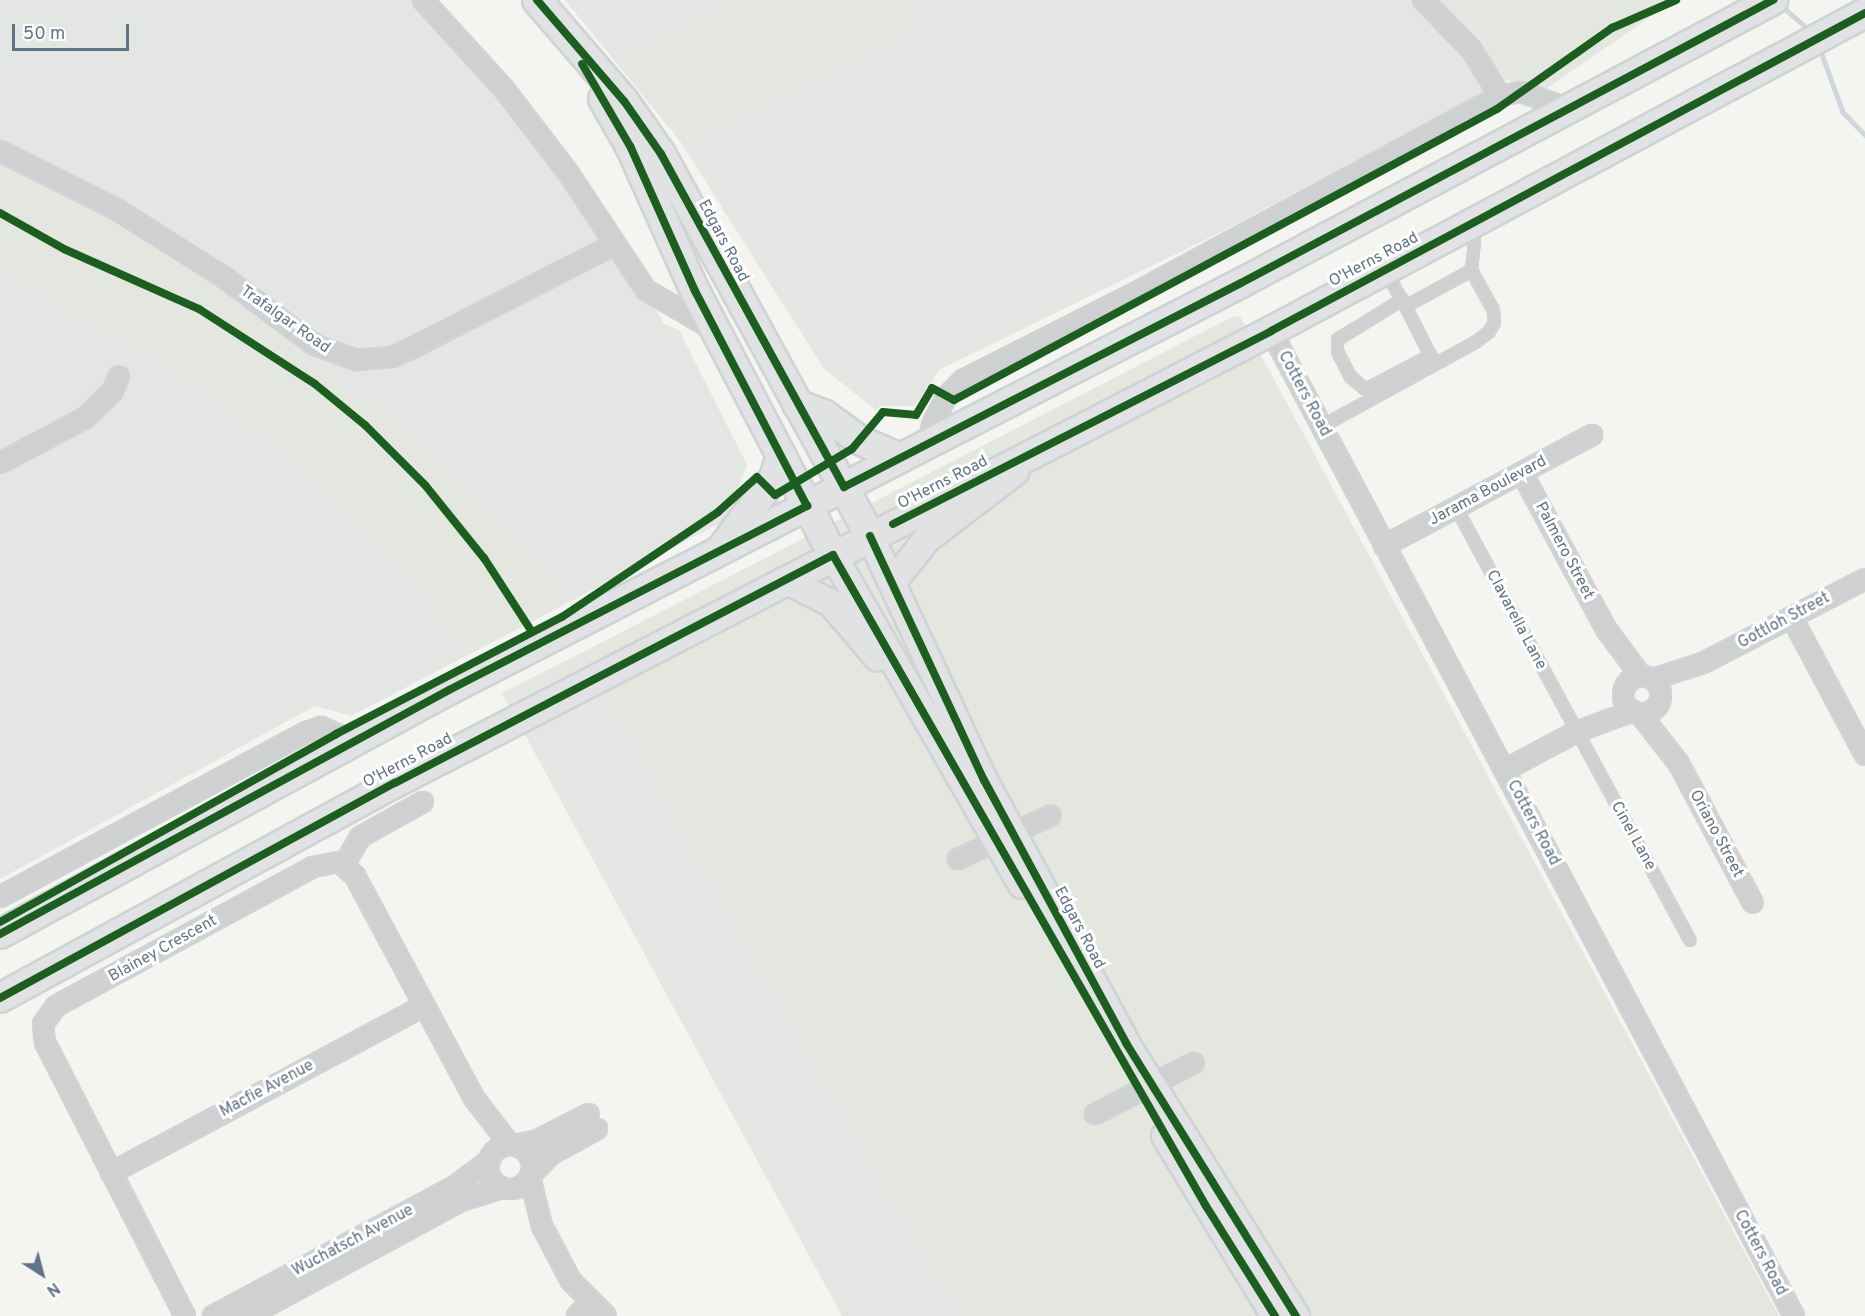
<!DOCTYPE html>
<html>
<head>
<meta charset="utf-8">
<style>
  body { margin:0 }
  #map { position:relative; width:1865px; height:1316px; overflow:hidden; background:#f4f4f1; font-family:Overpass,sans-serif }
  div>[style] { position:absolute }
  .built>* { inset:0; background:#e4e6e4 }
  .green>* { inset:0; background:#e3e7df }
  .stream>* { height:4.5px; margin:-2.25px; padding:0 2.25px; transform-origin:2.25px; border-radius:2.25px; background:#cfd7da }
  .roads { filter:drop-shadow(2px 0 #d0d2d3) drop-shadow(-2px 0 #d0d2d3) drop-shadow(0 2px #d0d2d3) drop-shadow(0 -2px #d0d2d3) }
  .lane>* { height:9px; margin:-4.5px; padding:0 4.5px; transform-origin:4.5px; border-radius:4.5px; background:#cfd0d1 }
  .street>* { height:18px; margin:-9px; padding:0 9px; transform-origin:9px; border-radius:9px; background:#cfd0d1 }
  .street>.ring { margin:-9px; padding:0; box-sizing:content-box; background:none; border:18px solid #cfd0d1; border-radius:50% }
  .secondary>* { height:26px; margin:-13px; padding:0 13px; transform-origin:13px; border-radius:13px; background:#e1e2e3 }
  .primary>* { height:28px; margin:-14px; padding:0 14px; transform-origin:14px; border-radius:14px; background:#e1e2e3 }
  .cycleway>* { height:8px; margin:-4px; padding:0 4px; transform-origin:4px; border-radius:4px; background:#1b5e20 }
  span { translate:-50% -50%; white-space:nowrap; text-align:center; line-height:1.15; -webkit-text-stroke:6px #fff; paint-order:stroke }
  .street-label { font-size:16px; color:#617385 }
  .north { position:absolute; left:12px; top:1244px; width:60px; height:60px; -webkit-text-stroke:4px #fff; paint-order:stroke; rotate:144deg; font-size:16px; font-weight:700; line-height:24px; text-align:center; color:#617385 }
  .north::after { content:''; display:block; margin:auto; width:21px; height:27px; background:#617385; clip-path:polygon(50% 0,100% 100%,50% 72%,0 100%) }
  .scale { position:absolute; left:12px; top:24px; width:117px; height:27px; box-sizing:border-box; border:3px solid #617385; border-top:0; padding-left:8px; font-size:18px; line-height:21px; white-space:nowrap; color:#617385; -webkit-text-stroke:4px #fff; paint-order:stroke }
</style>
</head>
<body>
<div id="map">
  <div class="built">
    <div style="clip-path:polygon(0 0,431px 0,474px 42px,575px 167px,664px 324px,679px 330px,747px 465px,726px 520px,351px 716px,315px 706px,0 879px)"></div>
    <div style="clip-path:polygon(565px 0,1439px 0,1491px 49px,1508px 79px,1221px 232px,939px 370px,915px 406px,880px 406px,876px 410px,824px 369px,680px 141px)"></div>
    <div style="clip-path:polygon(587px 650px,905px 1212px,970px 1316px,842px 1316px,502px 693px)"></div>
  </div>
  <div class="green">
    <div style="clip-path:polygon(727px 0,900px 0,912px 23px,680px 141px,622px 66px,732px 10px)"></div>
    <div style="clip-path:polygon(1439px 0,1675px 0,1537px 95px,1508px 79px,1491px 49px)"></div>
    <div style="clip-path:polygon(0 166px,94px 213px,183px 266px,295px 345px,360px 404px,372px 398px,563px 604px,476px 650px,402px 561px,261px 427px,189px 373px,0 264px)"></div>
    <div style="clip-path:polygon(1234px 316px,1241px 318px,1779px 1316px,970px 1316px,905px 1212px,587px 650px)"></div>
  </div>
  <div class="stream">
    <div style="left:1783px;top:7px;width:37px;rotate:41deg"></div>
    <div style="left:1820px;top:49px;width:67px;rotate:69.9deg"></div>
    <div style="left:1843px;top:112px;width:32px;rotate:46deg"></div>
  </div>
  <div class="roads">
    <div class="lane">
      <div style="left:1470px;top:227px;width:15px;rotate:74deg"></div>
      <div style="left:1474px;top:241px;width:29px;rotate:96deg"></div>
      <div style="left:1386px;top:272px;width:37px;rotate:61deg"></div>
      <div style="left:1402px;top:299px;width:76px;rotate:148.4deg"></div>
      <div style="left:1337px;top:339px;width:12px;rotate:90deg"></div>
      <div style="left:1337px;top:351px;width:28px;rotate:63deg"></div>
      <div style="left:1350px;top:376px;width:18px;rotate:41deg"></div>
      <div style="left:1364px;top:388px;width:7px;rotate:-16deg"></div>
      <div style="left:1371px;top:386px;width:67px;rotate:-27.7deg"></div>
      <div style="left:1321px;top:426px;width:177px;rotate:-28.7deg"></div>
      <div style="left:1476px;top:341px;width:15px;rotate:-37deg"></div>
      <div style="left:1488px;top:332px;width:12px;rotate:-59deg"></div>
      <div style="left:1494px;top:322px;width:12px;rotate:-95deg"></div>
      <div style="left:1493px;top:310px;width:46px;rotate:-118.8deg"></div>
      <div style="left:1471px;top:270px;width:75px;rotate:151.4deg"></div>
      <div style="left:1405px;top:306px;width:64px;rotate:63deg"></div>
      <div style="left:1456px;top:508px;width:491px;rotate:61.6deg"></div>
    </div>
    <div class="street">
      <div style="left:423px;top:0;width:120px;rotate:47.7deg"></div>
      <div style="left:504px;top:89px;width:103px;rotate:52.5deg"></div>
      <div style="left:567px;top:171px;width:143px;rotate:56.4deg"></div>
      <div style="left:646px;top:290px;width:75px;rotate:30.3deg"></div>
      <div style="left:1423px;top:0;width:69px;rotate:45.6deg"></div>
      <div style="left:1471px;top:49px;width:55px;rotate:58.3deg"></div>
      <div style="left:1500px;top:96px;width:21px;rotate:-11deg"></div>
      <div style="left:1521px;top:92px;width:52px;rotate:19.1deg"></div>
      <div style="left:0;top:151px;width:130px;rotate:26.6deg"></div>
      <div style="left:116px;top:209px;width:129px;rotate:32.3deg"></div>
      <div style="left:225px;top:278px;width:112px;rotate:36.7deg"></div>
      <div style="left:315px;top:345px;width:45px;rotate:19.7deg"></div>
      <div style="left:357px;top:360px;width:35px;rotate:-5deg"></div>
      <div style="left:392px;top:357px;width:22px;rotate:-24deg"></div>
      <div style="left:412px;top:348px;width:228px;rotate:-27.1deg"></div>
      <div style="left:1271px;top:331px;width:1115px;rotate:62.03deg"></div>
      <div style="left:929px;top:443px;width:18px;rotate:-81deg"></div>
      <div style="left:932px;top:425px;width:31px;rotate:-63deg"></div>
      <div style="left:946px;top:397px;width:24px;rotate:-45deg"></div>
      <div style="left:963px;top:380px;width:197px;rotate:-26.8deg"></div>
      <div style="left:1139px;top:291px;width:410px;rotate:-28.4deg"></div>
      <div style="left:0;top:463px;width:96px;rotate:-27.9deg"></div>
      <div style="left:85px;top:418px;width:37px;rotate:-44deg"></div>
      <div style="left:112px;top:392px;width:17px;rotate:-66deg"></div>
      <div style="left:1522px;top:473px;width:177px;rotate:61.7deg"></div>
      <div style="left:1606px;top:629px;width:59px;rotate:53.3deg"></div>
      <div style="left:1384px;top:546px;width:236px;rotate:-28.1deg"></div>
      <div style="left:1792px;top:618px;width:155px;rotate:61.9deg"></div>
      <div class="ring" style="left:1623px;top:676px;width:20px;height:20px"></div>
      <div style="left:1653px;top:679px;width:52px;rotate:-17.7deg"></div>
      <div style="left:1703px;top:663px;width:182px;rotate:-27.4deg"></div>
      <div style="left:1640px;top:714px;width:63px;rotate:52deg"></div>
      <div style="left:1679px;top:764px;width:157px;rotate:62deg"></div>
      <div style="left:1505px;top:770px;width:81px;rotate:-28.2deg"></div>
      <div style="left:1576px;top:732px;width:61px;rotate:-20.2deg"></div>
      <div style="left:958px;top:859px;width:102px;rotate:-25.1deg"></div>
      <div style="left:344px;top:865px;width:32px;rotate:-60deg"></div>
      <div style="left:360px;top:837px;width:72px;rotate:-29.1deg"></div>
      <div style="left:0;top:897px;width:349px;rotate:-28.3deg"></div>
      <div style="left:307px;top:732px;width:15px;rotate:-20deg"></div>
      <div style="left:321px;top:727px;width:35px;rotate:24deg"></div>
      <div style="left:1095px;top:1114px;width:111px;rotate:-27.3deg"></div>
      <div class="ring" style="left:488px;top:1145px;width:26px;height:26px"></div>
      <div style="left:515px;top:1145px;width:24px;rotate:-12deg"></div>
      <div style="left:538px;top:1140px;width:57px;rotate:-27deg"></div>
      <div style="left:111px;top:1173px;width:355px;rotate:-28.1deg"></div>
      <div style="left:531px;top:1175px;width:28px;rotate:-46deg"></div>
      <div style="left:550px;top:1155px;width:54px;rotate:-29deg"></div>
      <div style="left:530px;top:1178px;width:49px;rotate:76deg"></div>
      <div style="left:542px;top:1226px;width:62px;rotate:62.2deg"></div>
      <div style="left:571px;top:1281px;width:49px;rotate:45deg"></div>
      <div style="left:185px;top:1316px;width:307px;rotate:-117.1deg"></div>
      <div style="left:45px;top:1043px;width:19px;rotate:-96deg"></div>
      <div style="left:43px;top:1024px;width:22px;rotate:-54deg"></div>
      <div style="left:56px;top:1006px;width:292px;rotate:-28.4deg"></div>
      <div style="left:313px;top:867px;width:26px;rotate:-11deg"></div>
      <div style="left:339px;top:862px;width:21px;rotate:41deg"></div>
      <div style="left:355px;top:876px;width:252px;rotate:61.8deg"></div>
      <div style="left:474px;top:1098px;width:59px;rotate:52.5deg"></div>
      <div style="left:213px;top:1316px;width:275px;rotate:-28.2deg"></div>
      <div style="left:455px;top:1186px;width:44px;rotate:-36.6deg"></div>
      <div style="left:248px;top:1316px;width:242px;rotate:-28.4deg"></div>
      <div style="left:461px;top:1201px;width:43px;rotate:-17.6deg"></div>
      <div style="left:577px;top:1316px;width:20px;rotate:-45deg"></div>
    </div>
    <div class="secondary">
      <div style="left:870px;top:536px;width:269px;rotate:65deg"></div>
      <div style="left:984px;top:780px;width:299px;rotate:61.6deg"></div>
      <div style="left:1126px;top:1043px;width:322px;rotate:58.1deg"></div>
      <div style="left:833px;top:555px;width:380px;rotate:60.2deg"></div>
      <div style="left:785px;top:580px;width:51px;rotate:26.6deg"></div>
      <div style="left:831px;top:603px;width:72px;rotate:49.5deg"></div>
      <div style="left:892px;top:583px;width:56px;rotate:-51.5deg"></div>
      <div style="left:927px;top:539px;width:111px;rotate:-37.3deg"></div>
      <div style="left:1165px;top:1136px;width:211px;rotate:58.6deg"></div>
    </div>
    <div class="primary">
      <div style="left:537px;top:0;width:133px;rotate:49.3deg"></div>
      <div style="left:624px;top:101px;width:65px;rotate:55.1deg"></div>
      <div style="left:661px;top:154px;width:435px;rotate:61.3deg"></div>
      <div style="left:603px;top:99px;width:54px;rotate:60.1deg"></div>
      <div style="left:630px;top:146px;width:159px;rotate:65.9deg"></div>
      <div style="left:695px;top:291px;width:298px;rotate:62.4deg"></div>
      <div style="left:797px;top:404px;width:30px;rotate:21deg"></div>
      <div style="left:825px;top:415px;width:42px;rotate:36.3deg"></div>
      <div style="left:859px;top:440px;width:45px;rotate:23.7deg"></div>
      <div style="left:722px;top:548px;width:87px;rotate:-53.4deg"></div>
      <div style="left:774px;top:478px;width:24px;rotate:-73deg"></div>
      <div style="left:0;top:934px;width:511px;rotate:-28.52deg"></div>
      <div style="left:449px;top:690px;width:890px;rotate:-27.2deg"></div>
      <div style="left:1241px;top:283px;width:603px;rotate:-28.01deg"></div>
      <div style="left:0;top:998px;width:450px;rotate:-28.6deg"></div>
      <div style="left:395px;top:783px;width:986px;rotate:-27.29deg"></div>
      <div style="left:1271px;top:331px;width:674px;rotate:-28.16deg"></div>
    </div>
  </div>
  <div class="cycleway">
    <div style="left:537px;top:0;width:133px;rotate:49.3deg"></div>
    <div style="left:624px;top:101px;width:65px;rotate:55.1deg"></div>
    <div style="left:661px;top:154px;width:380px;rotate:61.2deg"></div>
    <div style="left:844px;top:487px;width:446px;rotate:-27.2deg"></div>
    <div style="left:1241px;top:283px;width:603px;rotate:-28.01deg"></div>
    <div style="left:0;top:213px;width:73px;rotate:29.4deg"></div>
    <div style="left:64px;top:249px;width:148px;rotate:24deg"></div>
    <div style="left:199px;top:309px;width:138px;rotate:32.9deg"></div>
    <div style="left:315px;top:384px;width:65px;rotate:39.4deg"></div>
    <div style="left:365px;top:425px;width:85px;rotate:45deg"></div>
    <div style="left:425px;top:485px;width:94px;rotate:51.1deg"></div>
    <div style="left:484px;top:558px;width:88px;rotate:57deg"></div>
    <div style="left:893px;top:524px;width:424px;rotate:-27deg"></div>
    <div style="left:1271px;top:331px;width:674px;rotate:-28.16deg"></div>
    <div style="left:870px;top:536px;width:269px;rotate:65deg"></div>
    <div style="left:984px;top:780px;width:299px;rotate:61.6deg"></div>
    <div style="left:1126px;top:1043px;width:322px;rotate:58.1deg"></div>
    <div style="left:0;top:922px;width:385px;rotate:-29.2deg"></div>
    <div style="left:336px;top:734px;width:254px;rotate:-27.4deg"></div>
    <div style="left:562px;top:617px;width:188px;rotate:-33.9deg"></div>
    <div style="left:718px;top:512px;width:52px;rotate:-41.9deg"></div>
    <div style="left:757px;top:477px;width:25px;rotate:45deg"></div>
    <div style="left:775px;top:495px;width:90px;rotate:-30.9deg"></div>
    <div style="left:852px;top:449px;width:48px;rotate:-50deg"></div>
    <div style="left:883px;top:412px;width:33px;rotate:5deg"></div>
    <div style="left:916px;top:415px;width:31px;rotate:-59deg"></div>
    <div style="left:932px;top:388px;width:25px;rotate:29deg"></div>
    <div style="left:954px;top:400px;width:616px;rotate:-28.19deg"></div>
    <div style="left:1497px;top:109px;width:141px;rotate:-35.2deg"></div>
    <div style="left:1612px;top:28px;width:70px;rotate:-23.6deg"></div>
    <div style="left:0;top:934px;width:511px;rotate:-28.52deg"></div>
    <div style="left:449px;top:690px;width:403px;rotate:-27.2deg"></div>
    <div style="left:807px;top:506px;width:242px;rotate:-117.5deg"></div>
    <div style="left:695px;top:291px;width:159px;rotate:-114.1deg"></div>
    <div style="left:630px;top:146px;width:95px;rotate:-120.3deg"></div>
    <div style="left:0;top:998px;width:450px;rotate:-28.6deg"></div>
    <div style="left:395px;top:783px;width:494px;rotate:-27.5deg"></div>
    <div style="left:833px;top:555px;width:750px;rotate:60.19deg"></div>
    <div style="left:1206px;top:1206px;width:130px;rotate:57.9deg"></div>
  </div>
  <div class="street-label">
    <span style="left:723px;top:241px;rotate:62deg">Edgars Road</span>
    <span style="left:1374px;top:260px;rotate:-28deg">O'Herns Road</span>
    <span style="left:285px;top:320px;rotate:35deg">Trafalgar Road</span>
    <span style="left:1304px;top:394px;rotate:62deg">Cotters Road</span>
    <span style="left:943px;top:483px;rotate:-27deg">O'Herns Road</span>
    <span style="left:1488px;top:491px;rotate:-28deg">Jarama Boulevard</span>
    <span style="left:1564px;top:551px;rotate:62deg">Palmero Street</span>
    <span style="left:1516px;top:620px;rotate:62deg">Clavarella Lane</span>
    <span style="left:1784px;top:621px;rotate:-28deg">Gottloh Street</span>
    <span style="left:408px;top:761px;rotate:-28deg">O'Herns Road</span>
    <span style="left:1533px;top:823px;rotate:62deg">Cotters Road</span>
    <span style="left:1716px;top:834px;rotate:62deg">Oriano Street</span>
    <span style="left:1633px;top:836px;rotate:61deg">Cinel Lane</span>
    <span style="left:1079px;top:928px;rotate:62deg">Edgars Road</span>
    <span style="left:163px;top:949px;rotate:-29deg">Blainey Crescent</span>
    <span style="left:267px;top:1089px;rotate:-28deg">Macfie Avenue</span>
    <span style="left:353px;top:1241px;rotate:-28deg">Wuchatsch Avenue</span>
    <span style="left:1760px;top:1253px;rotate:62deg">Cotters Road</span>
  </div>
  <div class="north">N</div>
  <div class="scale">50 m</div>
</div>
</body>
</html>
